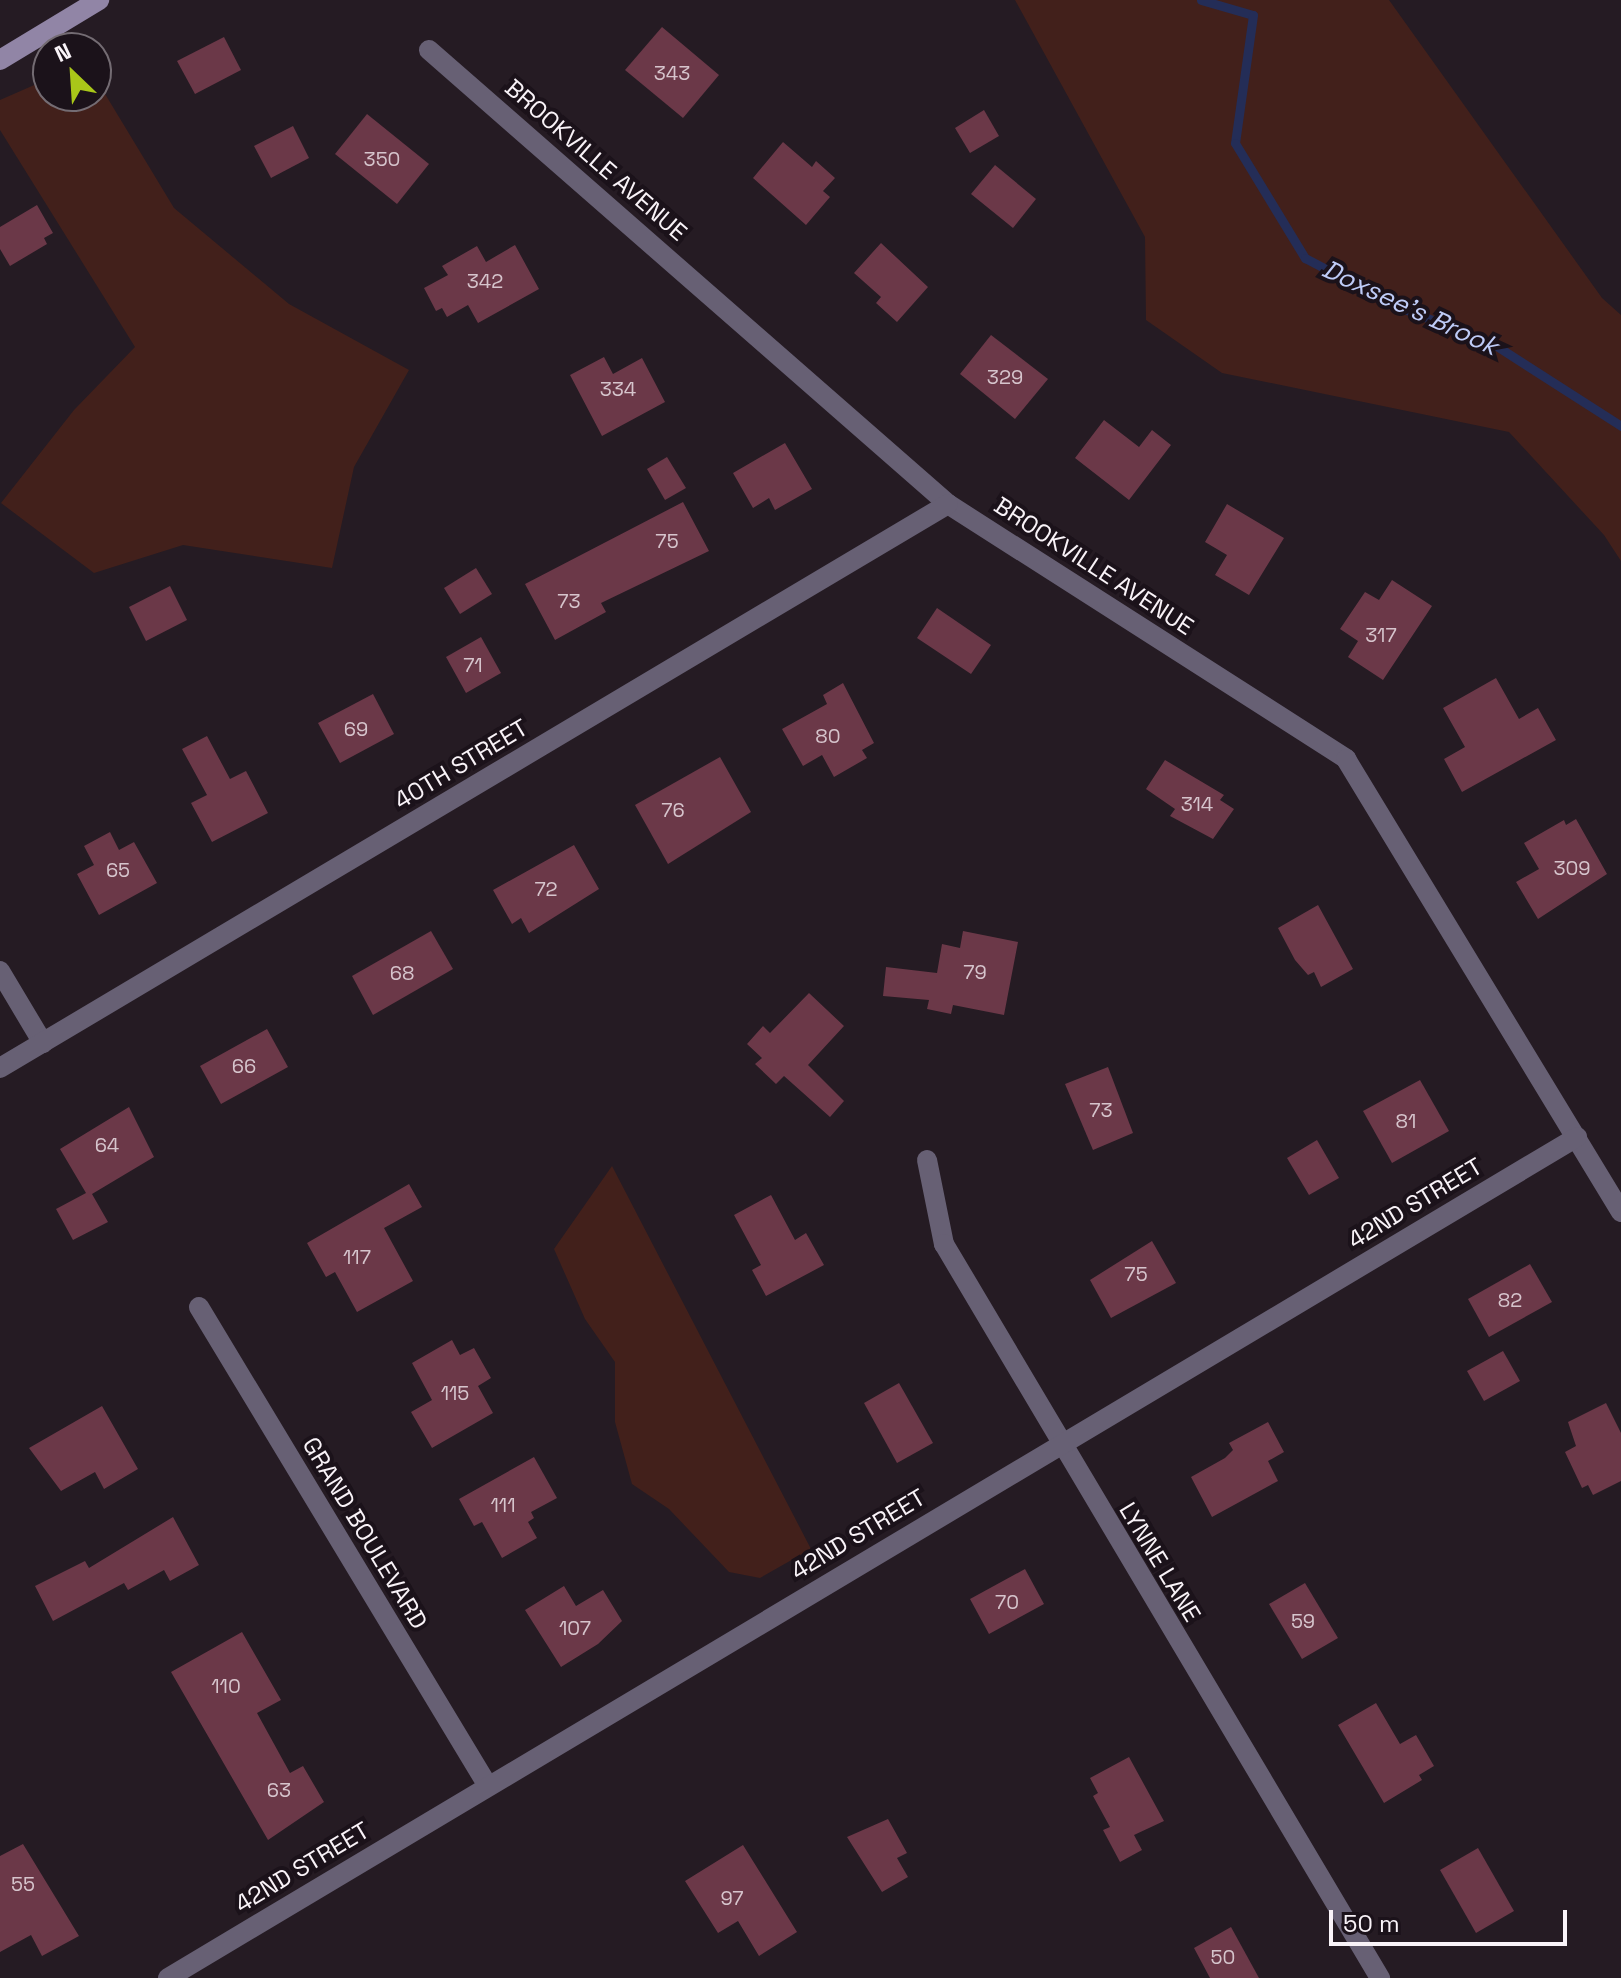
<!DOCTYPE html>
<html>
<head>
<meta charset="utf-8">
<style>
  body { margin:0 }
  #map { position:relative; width:1621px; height:1978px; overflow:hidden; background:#251b23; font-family:"Space Grotesk",sans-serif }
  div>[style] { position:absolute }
  .green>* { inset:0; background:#42201b }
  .stream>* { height:9px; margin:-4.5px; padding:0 4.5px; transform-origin:4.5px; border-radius:4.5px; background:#242d57 }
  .building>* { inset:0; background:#6b3848 }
  .street>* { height:20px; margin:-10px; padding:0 10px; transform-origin:10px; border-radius:10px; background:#676074 }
  .secondary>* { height:20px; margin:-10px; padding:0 10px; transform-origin:10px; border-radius:10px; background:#9185a6 }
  span { translate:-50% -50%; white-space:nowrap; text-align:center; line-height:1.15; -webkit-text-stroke:8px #1b121a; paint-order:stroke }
  .number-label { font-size:20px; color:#d6c4cc }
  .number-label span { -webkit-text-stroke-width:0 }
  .street-label { font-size:24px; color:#f9f3f8 }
  .water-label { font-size:26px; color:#becbf7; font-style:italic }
  .north { position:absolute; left:32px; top:32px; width:80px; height:80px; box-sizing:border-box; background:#1b121a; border:2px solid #746c73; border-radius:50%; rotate:335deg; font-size:22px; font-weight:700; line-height:32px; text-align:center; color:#f9f3f8 }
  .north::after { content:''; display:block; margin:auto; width:28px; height:36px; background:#a9c719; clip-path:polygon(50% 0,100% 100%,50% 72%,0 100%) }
  .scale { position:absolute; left:1329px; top:1910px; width:238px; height:36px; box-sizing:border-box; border:4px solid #f9f3f8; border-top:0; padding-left:10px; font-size:24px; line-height:28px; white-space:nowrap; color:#f9f3f8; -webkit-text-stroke:6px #1b121a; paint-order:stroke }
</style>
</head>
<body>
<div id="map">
  <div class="green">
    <div style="clip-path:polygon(1015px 0,1389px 0,1602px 298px,1621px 315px,1621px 561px,1604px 535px,1509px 432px,1222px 373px,1146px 320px,1145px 237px)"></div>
    <div style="clip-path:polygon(48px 79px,48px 96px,96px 96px,96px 79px,174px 208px,289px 304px,409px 370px,354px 467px,332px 568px,183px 545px,94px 573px,1px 503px,74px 410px,135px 347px,0 130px,0 100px)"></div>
    <div style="clip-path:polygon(612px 1166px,811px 1549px,760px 1578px,729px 1572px,669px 1509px,632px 1484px,615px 1422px,615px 1362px,585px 1319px,554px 1249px)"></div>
  </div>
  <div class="stream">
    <div style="left:1201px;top:0;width:54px;rotate:16.1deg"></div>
    <div style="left:1253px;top:15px;width:129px;rotate:98deg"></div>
    <div style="left:1235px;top:143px;width:135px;rotate:58.7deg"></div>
    <div style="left:1305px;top:258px;width:104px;rotate:27.6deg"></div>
    <div style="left:1397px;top:306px;width:105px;rotate:21.7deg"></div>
    <div style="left:1495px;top:345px;width:150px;rotate:32.7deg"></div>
  </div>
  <div class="building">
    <div style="clip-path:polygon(662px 27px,719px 75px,683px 118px,625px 70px)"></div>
    <div style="clip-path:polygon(224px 37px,241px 70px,195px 94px,177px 61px)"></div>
    <div style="clip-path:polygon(984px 110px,999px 136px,970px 153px,955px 128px)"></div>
    <div style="clip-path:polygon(367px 114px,429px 164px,397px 204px,335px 154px)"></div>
    <div style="clip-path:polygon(293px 126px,309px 158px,271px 178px,254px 146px)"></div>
    <div style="clip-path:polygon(783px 142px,812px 167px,816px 161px,835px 178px,823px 191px,830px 197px,806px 225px,753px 178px)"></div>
    <div style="clip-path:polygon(995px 165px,1036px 199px,1013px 228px,971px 194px)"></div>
    <div style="clip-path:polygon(37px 205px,53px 233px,44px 238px,47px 244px,10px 266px,0 249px,0 227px)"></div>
    <div style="clip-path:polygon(881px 243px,928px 287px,897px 322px,876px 303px,881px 297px,854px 273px)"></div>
    <div style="clip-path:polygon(515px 245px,539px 289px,478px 323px,468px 305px,447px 317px,442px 308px,436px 311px,424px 288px,448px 275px,442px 266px,477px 246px,486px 262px)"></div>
    <div style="clip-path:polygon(991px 335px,1048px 379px,1015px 419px,960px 374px)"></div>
    <div style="clip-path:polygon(604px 357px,613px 374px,642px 358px,665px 402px,602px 436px,570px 375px)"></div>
    <div style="clip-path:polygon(1104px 420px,1139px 447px,1152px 430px,1171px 445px,1129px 500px,1075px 458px)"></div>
    <div style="clip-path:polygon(785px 443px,812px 489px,775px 510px,769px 498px,753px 508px,733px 473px)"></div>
    <div style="clip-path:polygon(667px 457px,686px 488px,665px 500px,647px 469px)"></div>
    <div style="clip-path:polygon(683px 502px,709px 551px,601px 603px,606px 612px,555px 640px,525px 584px)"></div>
    <div style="clip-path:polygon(1227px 504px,1284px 538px,1249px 595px,1215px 575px,1227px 555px,1205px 542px)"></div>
    <div style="clip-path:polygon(476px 568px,492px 594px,460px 614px,444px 588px)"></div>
    <div style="clip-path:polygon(1392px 580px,1432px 606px,1383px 680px,1348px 657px,1358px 641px,1340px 629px,1365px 592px,1379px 600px)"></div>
    <div style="clip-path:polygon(170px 586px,187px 620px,146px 641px,129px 607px)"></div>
    <div style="clip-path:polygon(937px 608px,991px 645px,971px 674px,917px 638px)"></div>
    <div style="clip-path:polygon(481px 637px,501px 673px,466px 693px,446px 657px)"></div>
    <div style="clip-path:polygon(1496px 678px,1519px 719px,1538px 708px,1556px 740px,1462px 792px,1444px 759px,1465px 747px,1443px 708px)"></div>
    <div style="clip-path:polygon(843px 683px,874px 743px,862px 750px,867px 758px,834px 777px,822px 755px,803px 766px,782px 729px,827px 704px,823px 695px)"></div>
    <div style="clip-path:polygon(373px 694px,394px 734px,340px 763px,318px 723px)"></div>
    <div style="clip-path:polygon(207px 736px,230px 779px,246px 771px,268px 813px,212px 842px,191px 803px,207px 795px,182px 749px)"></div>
    <div style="clip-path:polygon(720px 757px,751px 812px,668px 864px,635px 805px)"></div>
    <div style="clip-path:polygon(1165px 760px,1224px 795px,1220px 800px,1234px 809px,1213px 839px,1170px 816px,1175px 809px,1146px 789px)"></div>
    <div style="clip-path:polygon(1576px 819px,1607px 874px,1538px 919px,1516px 882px,1539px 869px,1524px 843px,1564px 820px,1566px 825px)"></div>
    <div style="clip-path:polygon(110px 832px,119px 850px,134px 842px,157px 883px,99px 915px,77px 874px,94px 865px,84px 846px)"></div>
    <div style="clip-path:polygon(574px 845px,599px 889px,529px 933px,521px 918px,512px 924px,493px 890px)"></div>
    <div style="clip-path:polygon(1318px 905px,1353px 969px,1321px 987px,1314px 972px,1308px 975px,1295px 960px,1278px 928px)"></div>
    <div style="clip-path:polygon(431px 931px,453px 969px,373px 1015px,352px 976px)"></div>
    <div style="clip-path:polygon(963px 931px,1018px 942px,1004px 1015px,953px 1005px,951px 1014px,927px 1009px,929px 1000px,883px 996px,886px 967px,937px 973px,942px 944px,960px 948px)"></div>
    <div style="clip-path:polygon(809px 993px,844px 1026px,808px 1065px,844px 1101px,830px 1117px,784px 1076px,776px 1084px,755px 1064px,762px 1058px,747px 1044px,763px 1026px,770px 1033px)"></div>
    <div style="clip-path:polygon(267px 1029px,288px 1067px,221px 1104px,200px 1066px)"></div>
    <div style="clip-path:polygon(1108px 1067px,1133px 1133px,1093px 1150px,1065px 1084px)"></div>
    <div style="clip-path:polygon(1420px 1080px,1449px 1131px,1392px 1163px,1363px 1111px)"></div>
    <div style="clip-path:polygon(129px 1107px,154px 1157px,92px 1194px,108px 1222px,73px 1240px,56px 1209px,86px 1193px,60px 1149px)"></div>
    <div style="clip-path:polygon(1317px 1140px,1339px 1178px,1309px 1195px,1287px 1158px)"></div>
    <div style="clip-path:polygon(409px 1184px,422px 1207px,384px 1228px,413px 1281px,357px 1312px,335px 1272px,326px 1277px,307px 1243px)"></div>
    <div style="clip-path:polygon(771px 1195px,795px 1240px,806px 1233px,824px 1265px,766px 1296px,752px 1270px,761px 1265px,734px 1215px)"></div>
    <div style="clip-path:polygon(1152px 1241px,1176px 1283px,1111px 1318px,1090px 1280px)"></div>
    <div style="clip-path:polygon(1530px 1264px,1552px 1302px,1489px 1337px,1468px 1299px)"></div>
    <div style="clip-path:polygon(452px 1340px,460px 1355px,474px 1348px,491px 1378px,478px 1386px,493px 1413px,432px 1448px,411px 1412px,432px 1400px,412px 1363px)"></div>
    <div style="clip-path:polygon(1503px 1351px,1520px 1381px,1484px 1401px,1467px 1371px)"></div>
    <div style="clip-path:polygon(899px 1383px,933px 1443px,897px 1463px,864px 1403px)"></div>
    <div style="clip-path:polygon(1606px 1403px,1621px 1433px,1621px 1481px,1593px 1495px,1588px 1485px,1582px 1488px,1565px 1452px,1576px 1446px,1568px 1422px)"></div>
    <div style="clip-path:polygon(102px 1406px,138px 1469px,104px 1489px,95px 1472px,61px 1491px,29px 1448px)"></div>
    <div style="clip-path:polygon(1268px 1422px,1284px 1452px,1268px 1461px,1278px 1481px,1212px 1517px,1191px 1477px,1225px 1458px,1233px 1450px,1229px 1443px)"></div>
    <div style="clip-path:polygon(534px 1457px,557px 1498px,531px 1512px,534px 1518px,528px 1522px,537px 1538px,502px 1558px,482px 1522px,474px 1526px,459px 1499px)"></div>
    <div style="clip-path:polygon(173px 1517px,199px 1565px,170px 1581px,164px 1570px,128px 1590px,124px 1583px,53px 1621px,35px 1586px,85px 1561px,89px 1568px)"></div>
    <div style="clip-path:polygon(1025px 1569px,1044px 1604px,989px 1634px,970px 1599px)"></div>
    <div style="clip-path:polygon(1305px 1583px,1338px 1638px,1302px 1659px,1269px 1604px)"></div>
    <div style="clip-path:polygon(564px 1586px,576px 1606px,603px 1590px,622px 1621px,598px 1644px,561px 1667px,525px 1610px)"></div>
    <div style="clip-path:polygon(242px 1632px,281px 1700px,257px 1713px,290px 1773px,303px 1766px,324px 1802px,268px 1840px,171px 1672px)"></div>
    <div style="clip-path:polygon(1376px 1703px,1400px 1744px,1416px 1735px,1434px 1766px,1419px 1775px,1422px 1780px,1384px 1803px,1338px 1725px)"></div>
    <div style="clip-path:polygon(1129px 1757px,1164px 1821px,1134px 1835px,1142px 1850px,1120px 1862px,1103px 1830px,1110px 1827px,1093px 1796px,1098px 1793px,1090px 1778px)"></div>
    <div style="clip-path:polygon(888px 1819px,907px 1853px,897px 1858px,908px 1877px,882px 1892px,847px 1837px)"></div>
    <div style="clip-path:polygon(23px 1844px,79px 1936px,42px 1956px,31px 1935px,0 1952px,0 1856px)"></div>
    <div style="clip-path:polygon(743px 1845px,797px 1932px,759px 1956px,738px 1921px,718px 1933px,685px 1881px)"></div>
    <div style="clip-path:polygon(1478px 1848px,1514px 1911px,1476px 1933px,1440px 1870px)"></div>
    <div style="clip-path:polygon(1231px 1927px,1259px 1978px,1210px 1978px,1194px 1948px)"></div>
  </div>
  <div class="street">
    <div style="left:429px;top:50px;width:690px;rotate:41.18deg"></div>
    <div style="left:948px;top:504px;width:473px;rotate:32.6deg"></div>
    <div style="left:1346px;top:759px;width:530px;rotate:58.74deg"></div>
    <div style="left:0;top:971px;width:84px;rotate:59.2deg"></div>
    <div style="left:0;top:1068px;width:1103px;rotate:-30.75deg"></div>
    <div style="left:927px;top:1160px;width:86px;rotate:78.6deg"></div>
    <div style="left:944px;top:1244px;width:854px;rotate:59.29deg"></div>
    <div style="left:199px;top:1307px;width:559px;rotate:58.9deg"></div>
    <div style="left:168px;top:1978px;width:1641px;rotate:-30.83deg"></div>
  </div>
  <div class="secondary">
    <div style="left:0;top:60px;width:116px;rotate:-31.2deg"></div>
  </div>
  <div class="number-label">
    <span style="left:672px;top:73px">343</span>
    <span style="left:382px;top:159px">350</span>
    <span style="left:485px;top:281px">342</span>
    <span style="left:1005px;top:377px">329</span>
    <span style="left:618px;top:389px">334</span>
    <span style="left:667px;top:541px">75</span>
    <span style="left:569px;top:601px">73</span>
    <span style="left:1381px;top:635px">317</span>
    <span style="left:473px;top:665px">71</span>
    <span style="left:356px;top:729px">69</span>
    <span style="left:828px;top:736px">80</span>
    <span style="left:1197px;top:804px">314</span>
    <span style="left:673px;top:810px">76</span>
    <span style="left:1572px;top:868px">309</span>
    <span style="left:118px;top:870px">65</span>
    <span style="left:546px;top:889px">72</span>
    <span style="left:975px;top:972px">79</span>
    <span style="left:402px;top:973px">68</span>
    <span style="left:244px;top:1066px">66</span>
    <span style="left:1101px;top:1110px">73</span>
    <span style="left:1406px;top:1121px">81</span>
    <span style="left:107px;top:1145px">64</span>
    <span style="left:357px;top:1257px">117</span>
    <span style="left:1136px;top:1274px">75</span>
    <span style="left:1510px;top:1300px">82</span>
    <span style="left:455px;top:1393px">115</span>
    <span style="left:503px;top:1505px">111</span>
    <span style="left:1007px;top:1602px">70</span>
    <span style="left:1303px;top:1621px">59</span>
    <span style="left:575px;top:1628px">107</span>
    <span style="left:226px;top:1686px">110</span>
    <span style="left:279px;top:1790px">63</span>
    <span style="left:23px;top:1884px">55</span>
    <span style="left:732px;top:1898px">97</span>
    <span style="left:1223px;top:1957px">50</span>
  </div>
  <div class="street-label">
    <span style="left:596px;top:160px;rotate:41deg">BROOKVILLE AVENUE</span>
    <span style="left:1094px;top:566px;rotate:33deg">BROOKVILLE AVENUE</span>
    <span style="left:461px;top:764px;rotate:-31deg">40TH STREET</span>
    <span style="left:1415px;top:1203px;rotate:-31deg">42ND STREET</span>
    <span style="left:365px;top:1533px;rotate:59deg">GRAND BOULEVARD</span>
    <span style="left:858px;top:1534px;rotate:-31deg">42ND STREET</span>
    <span style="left:1160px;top:1562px;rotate:59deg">LYNNE LANE</span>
    <span style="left:302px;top:1867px;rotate:-31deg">42ND STREET</span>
  </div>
  <div class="water-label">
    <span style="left:1410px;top:308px;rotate:25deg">Doxsee's Brook</span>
  </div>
  <div class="north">N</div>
  <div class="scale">50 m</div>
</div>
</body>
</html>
